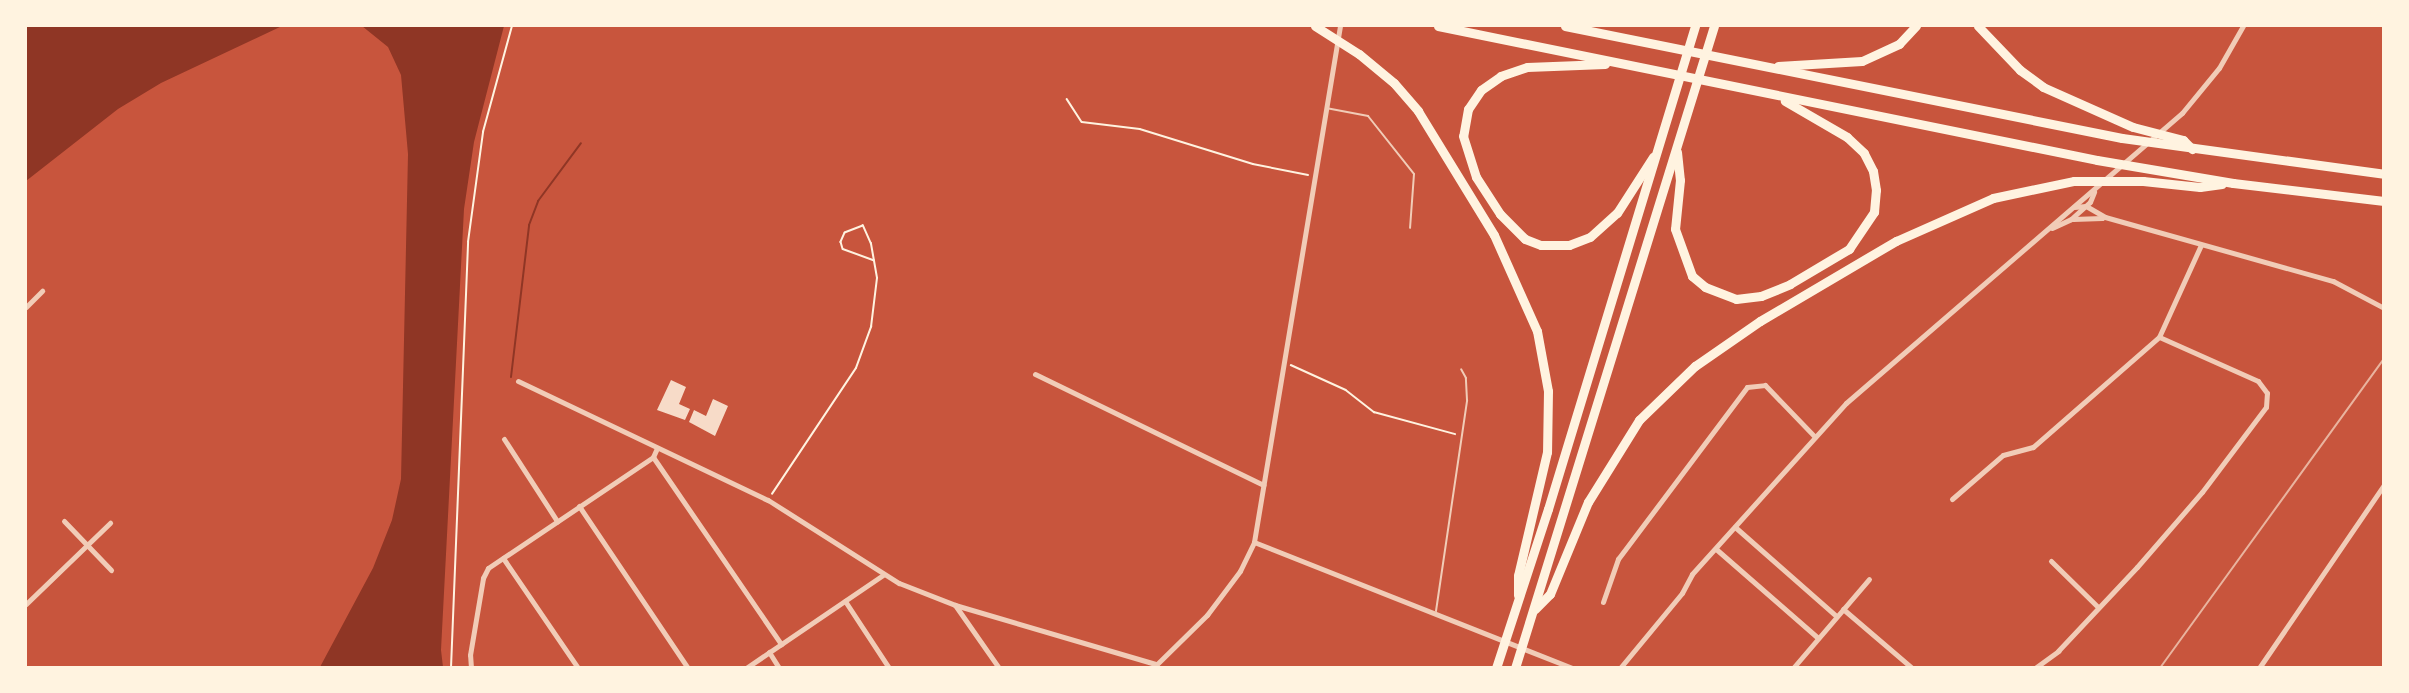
<!DOCTYPE html>
<html>
<head>
<meta charset="utf-8">
<style>
  body { margin:0 }
  #map { position:relative; width:2409px; height:693px; overflow:hidden; background:#c8553d; font-family:"PT Sans Narrow",sans-serif }
  div>[style] { position:absolute }
  .water>* { inset:0; background:#8f3625 }
  .stream>* { height:2px; margin:-1px; padding:0 1px; transform-origin:1px; border-radius:1px; background:#8f3625 }
  .building>* { inset:0; background:#f7dbc8 }
  .path>* { height:1.5px; margin:-0.75px; padding:0 0.75px; transform-origin:0.75px; border-radius:0.75px; background:#fff3e0 }
  .service>* { height:2px; margin:-1px; padding:0 1px; transform-origin:1px; border-radius:1px; background:#f1ccb7 }
  .minor>* { height:5px; margin:-2.5px; padding:0 2.5px; transform-origin:2.5px; border-radius:2.5px; background:#f1ccb7 }
  .motorway>* { height:9px; margin:-4.5px; padding:0 4.5px; transform-origin:4.5px; border-radius:4.5px; background:#fff3e0 }
  .rail>* { height:2px; margin:-1px; padding:0 1px; transform-origin:1px; border-radius:1px; background:#e9b49f }
  span { translate:-50% -50%; white-space:nowrap; text-align:center; line-height:1.15; -webkit-text-stroke:5px #fff3e0; paint-order:stroke }
  .frame { position:absolute; inset:0; border:27px solid #fff3e0; pointer-events:none }
</style>
</head>
<body>
<div id="map">
  <div class="water">
    <div style="clip-path:polygon(26px 26px,282px 26px,161px 83px,118px 109px,26px 181px)"></div>
    <div style="clip-path:polygon(362px 26px,504px 26px,474px 142px,464px 209px,441px 650px,443px 667px,320px 667px,373px 568px,392px 520px,401px 479px,408px 154px,401px 75px,388px 47px)"></div>
  </div>
  <div class="stream">
    <div style="left:511px;top:377px;width:153px;rotate:-83.2deg"></div>
    <div style="left:529px;top:225px;width:26px;rotate:-69deg"></div>
    <div style="left:538px;top:201px;width:72px;rotate:-53.4deg"></div>
  </div>
  <div class="building">
    <div style="clip-path:polygon(671px 380px,686px 387px,679px 404px,690px 409px,685px 420px,657px 410px)"></div>
    <div style="clip-path:polygon(713px 399px,728px 406px,715px 436px,689px 422px,694px 410px,706px 416px)"></div>
  </div>
  <div class="path">
    <div style="left:1067px;top:99px;width:27px;rotate:57deg"></div>
    <div style="left:1082px;top:122px;width:58px;rotate:6.9deg"></div>
    <div style="left:1140px;top:129px;width:118px;rotate:17.2deg"></div>
    <div style="left:1253px;top:164px;width:56px;rotate:11.3deg"></div>
    <div style="left:1291px;top:365px;width:60px;rotate:24.4deg"></div>
    <div style="left:1346px;top:390px;width:36px;rotate:38deg"></div>
    <div style="left:1374px;top:412px;width:84px;rotate:15.2deg"></div>
    <div style="left:772px;top:494px;width:151px;rotate:-56.3deg"></div>
    <div style="left:856px;top:368px;width:44px;rotate:-69.9deg"></div>
    <div style="left:871px;top:327px;width:49px;rotate:-83deg"></div>
    <div style="left:877px;top:278px;width:35px;rotate:-100deg"></div>
    <div style="left:871px;top:244px;width:20px;rotate:-114deg"></div>
    <div style="left:863px;top:226px;width:19px;rotate:159deg"></div>
    <div style="left:845px;top:233px;width:10px;rotate:114deg"></div>
    <div style="left:841px;top:242px;width:7px;rotate:74deg"></div>
    <div style="left:843px;top:249px;width:33px;rotate:20deg"></div>
    <div style="left:451px;top:668px;width:426px;rotate:-87.7deg"></div>
    <div style="left:468px;top:242px;width:111px;rotate:-82.2deg"></div>
    <div style="left:483px;top:132px;width:110px;rotate:-74.7deg"></div>
  </div>
  <div class="service">
    <div style="left:1326px;top:108px;width:43px;rotate:10.8deg"></div>
    <div style="left:1368px;top:116px;width:74px;rotate:51.6deg"></div>
    <div style="left:1414px;top:174px;width:54px;rotate:94.2deg"></div>
    <div style="left:1436px;top:611px;width:213px;rotate:-81.6deg"></div>
    <div style="left:1467px;top:400px;width:22px;rotate:-93deg"></div>
    <div style="left:1466px;top:378px;width:10px;rotate:-119deg"></div>
  </div>
  <div class="minor">
    <div style="left:2074px;top:207px;width:12px;rotate:-5deg"></div>
    <div style="left:2086px;top:206px;width:22px;rotate:30deg"></div>
    <div style="left:2105px;top:217px;width:237px;rotate:15.7deg"></div>
    <div style="left:2333px;top:281px;width:58px;rotate:27.9deg"></div>
    <div style="left:2073px;top:219px;width:29px;rotate:-2deg"></div>
    <div style="left:2052px;top:228px;width:21px;rotate:-25deg"></div>
    <div style="left:2071px;top:219px;width:25px;rotate:-42deg"></div>
    <div style="left:2090px;top:202px;width:11px;rotate:-68deg"></div>
    <div style="left:26px;top:307px;width:23px;rotate:-45deg"></div>
    <div style="left:1035px;top:374px;width:254px;rotate:25.9deg"></div>
    <div style="left:518px;top:381px;width:277px;rotate:25.5deg"></div>
    <div style="left:768px;top:500px;width:155px;rotate:32.4deg"></div>
    <div style="left:899px;top:583px;width:60px;rotate:21.4deg"></div>
    <div style="left:955px;top:605px;width:209px;rotate:16.4deg"></div>
    <div style="left:504px;top:439px;width:98px;rotate:57.1deg"></div>
    <div style="left:653px;top:457px;width:227px;rotate:55.6deg"></div>
    <div style="left:1952px;top:499px;width:67px;rotate:-40.8deg"></div>
    <div style="left:2003px;top:455px;width:31px;rotate:-15deg"></div>
    <div style="left:2033px;top:447px;width:167px;rotate:-41.1deg"></div>
    <div style="left:2159px;top:337px;width:101px;rotate:-65.5deg"></div>
    <div style="left:579px;top:506px;width:195px;rotate:56.1deg"></div>
    <div style="left:64px;top:521px;width:68px;rotate:46.2deg"></div>
    <div style="left:1735px;top:527px;width:133px;rotate:41.3deg"></div>
    <div style="left:1254px;top:542px;width:343px;rotate:21.6deg"></div>
    <div style="left:1716px;top:549px;width:135px;rotate:41.1deg"></div>
    <div style="left:503px;top:558px;width:133px;rotate:55.7deg"></div>
    <div style="left:2051px;top:561px;width:66px;rotate:44.4deg"></div>
    <div style="left:845px;top:601px;width:80px;rotate:56.7deg"></div>
    <div style="left:1603px;top:602px;width:46px;rotate:-70.8deg"></div>
    <div style="left:1618px;top:559px;width:215px;rotate:-53.1deg"></div>
    <div style="left:1747px;top:387px;width:18px;rotate:-6deg"></div>
    <div style="left:1765px;top:385px;width:72px;rotate:46.1deg"></div>
    <div style="left:26px;top:604px;width:117px;rotate:-44deg"></div>
    <div style="left:955px;top:605px;width:77px;rotate:55.1deg"></div>
    <div style="left:1843px;top:609px;width:91px;rotate:40.5deg"></div>
    <div style="left:769px;top:652px;width:19px;rotate:58deg"></div>
    <div style="left:471px;top:668px;width:13px;rotate:-94deg"></div>
    <div style="left:470px;top:655px;width:78px;rotate:-80.4deg"></div>
    <div style="left:483px;top:578px;width:11px;rotate:-63deg"></div>
    <div style="left:488px;top:568px;width:199px;rotate:-33.9deg"></div>
    <div style="left:653px;top:457px;width:10px;rotate:-66deg"></div>
    <div style="left:746px;top:668px;width:166px;rotate:-34.2deg"></div>
    <div style="left:1153px;top:668px;width:76px;rotate:-44.5deg"></div>
    <div style="left:1207px;top:615px;width:55px;rotate:-53.1deg"></div>
    <div style="left:1240px;top:571px;width:32px;rotate:-64deg"></div>
    <div style="left:1254px;top:542px;width:523px;rotate:-80.54deg"></div>
    <div style="left:1620px;top:668px;width:97px;rotate:-50.4deg"></div>
    <div style="left:1682px;top:593px;width:21px;rotate:-62deg"></div>
    <div style="left:1692px;top:574px;width:230px;rotate:-48deg"></div>
    <div style="left:1846px;top:403px;width:444px;rotate:-40.8deg"></div>
    <div style="left:2182px;top:113px;width:58px;rotate:-50.6deg"></div>
    <div style="left:2219px;top:68px;width:48px;rotate:-60.3deg"></div>
    <div style="left:1793px;top:668px;width:117px;rotate:-49.5deg"></div>
    <div style="left:2035px;top:668px;width:29px;rotate:-36deg"></div>
    <div style="left:2058px;top:651px;width:115px;rotate:-46.8deg"></div>
    <div style="left:2137px;top:567px;width:99px;rotate:-49.1deg"></div>
    <div style="left:2202px;top:492px;width:106px;rotate:-53deg"></div>
    <div style="left:2266px;top:407px;width:14px;rotate:-86deg"></div>
    <div style="left:2267px;top:393px;width:15px;rotate:-127deg"></div>
    <div style="left:2258px;top:381px;width:108px;rotate:-156deg"></div>
    <div style="left:2259px;top:668px;width:222px;rotate:-55.7deg"></div>
  </div>
  <div class="motorway">
    <div style="left:1315px;top:26px;width:52px;rotate:32.5deg"></div>
    <div style="left:1359px;top:54px;width:45px;rotate:39.6deg"></div>
    <div style="left:1394px;top:83px;width:37px;rotate:49deg"></div>
    <div style="left:1418px;top:111px;width:145px;rotate:58.5deg"></div>
    <div style="left:1494px;top:235px;width:105px;rotate:65.9deg"></div>
    <div style="left:1537px;top:331px;width:61px;rotate:79.6deg"></div>
    <div style="left:1548px;top:391px;width:61px;rotate:90.9deg"></div>
    <div style="left:1547px;top:452px;width:127px;rotate:103.2deg"></div>
    <div style="left:1518px;top:576px;width:19px;rotate:90deg"></div>
    <div style="left:1438px;top:26px;width:672px;rotate:11.49deg"></div>
    <div style="left:2097px;top:160px;width:138px;rotate:9.6deg"></div>
    <div style="left:2233px;top:183px;width:152px;rotate:6.8deg"></div>
    <div style="left:1565px;top:26px;width:568px;rotate:11.37deg"></div>
    <div style="left:2122px;top:138px;width:264px;rotate:7.8deg"></div>
    <div style="left:1978px;top:26px;width:61px;rotate:46.3deg"></div>
    <div style="left:2020px;top:70px;width:29px;rotate:36deg"></div>
    <div style="left:2043px;top:87px;width:98px;rotate:24deg"></div>
    <div style="left:2133px;top:127px;width:52px;rotate:14.6deg"></div>
    <div style="left:2183px;top:140px;width:13px;rotate:45deg"></div>
    <div style="left:1605px;top:64px;width:78px;rotate:177.8deg"></div>
    <div style="left:1527px;top:67px;width:28px;rotate:161deg"></div>
    <div style="left:1501px;top:76px;width:24px;rotate:145deg"></div>
    <div style="left:1481px;top:90px;width:23px;rotate:124deg"></div>
    <div style="left:1468px;top:109px;width:27px;rotate:100deg"></div>
    <div style="left:1463px;top:136px;width:43px;rotate:72.4deg"></div>
    <div style="left:1476px;top:177px;width:44px;rotate:57deg"></div>
    <div style="left:1500px;top:214px;width:35px;rotate:45deg"></div>
    <div style="left:1525px;top:239px;width:17px;rotate:21deg"></div>
    <div style="left:1541px;top:245px;width:28px"></div>
    <div style="left:1569px;top:245px;width:22px;rotate:-21deg"></div>
    <div style="left:1590px;top:237px;width:36px;rotate:-42deg"></div>
    <div style="left:1617px;top:213px;width:67px;rotate:-57.3deg"></div>
    <div style="left:1778px;top:66px;width:84px;rotate:-3.4deg"></div>
    <div style="left:1862px;top:61px;width:41px;rotate:-24.7deg"></div>
    <div style="left:1899px;top:44px;width:25px;rotate:-47deg"></div>
    <div style="left:1677px;top:152px;width:28px;rotate:84deg"></div>
    <div style="left:1680px;top:180px;width:49px;rotate:95.8deg"></div>
    <div style="left:1675px;top:229px;width:50px;rotate:70.1deg"></div>
    <div style="left:1692px;top:276px;width:17px;rotate:40deg"></div>
    <div style="left:1705px;top:287px;width:33px;rotate:21deg"></div>
    <div style="left:1736px;top:299px;width:25px;rotate:-7deg"></div>
    <div style="left:1761px;top:296px;width:31px;rotate:-22deg"></div>
    <div style="left:1790px;top:284px;width:69px;rotate:-30.7deg"></div>
    <div style="left:1849px;top:249px;width:45px;rotate:-56deg"></div>
    <div style="left:1874px;top:212px;width:22px;rotate:-85deg"></div>
    <div style="left:1876px;top:190px;width:19px;rotate:-99deg"></div>
    <div style="left:1873px;top:171px;width:20px;rotate:-117deg"></div>
    <div style="left:1864px;top:153px;width:23px;rotate:-137deg"></div>
    <div style="left:1847px;top:137px;width:72px;rotate:-149.9deg"></div>
    <div style="left:1535px;top:609px;width:21px;rotate:-45deg"></div>
    <div style="left:1550px;top:594px;width:100px;rotate:-67.6deg"></div>
    <div style="left:1588px;top:502px;width:97px;rotate:-58.1deg"></div>
    <div style="left:1639px;top:420px;width:78px;rotate:-44deg"></div>
    <div style="left:1695px;top:366px;width:79px;rotate:-34.7deg"></div>
    <div style="left:1760px;top:321px;width:158px;rotate:-30.5deg"></div>
    <div style="left:1896px;top:241px;width:106px;rotate:-23.9deg"></div>
    <div style="left:1993px;top:198px;width:83px;rotate:-11.9deg"></div>
    <div style="left:2074px;top:181px;width:69px"></div>
    <div style="left:2143px;top:181px;width:57px;rotate:6deg"></div>
    <div style="left:2200px;top:187px;width:22px;rotate:-8deg"></div>
    <div style="left:1496px;top:668px;width:167px;rotate:-71.9deg"></div>
    <div style="left:1548px;top:509px;width:505px;rotate:-73.07deg"></div>
    <div style="left:1515px;top:668px;width:672px;rotate:-72.78deg"></div>
  </div>
  <div class="rail">
    <div style="left:2160px;top:668px;width:382px;rotate:-54.1deg"></div>
  </div>
  <div class="frame"></div>
</div>
</body>
</html>
